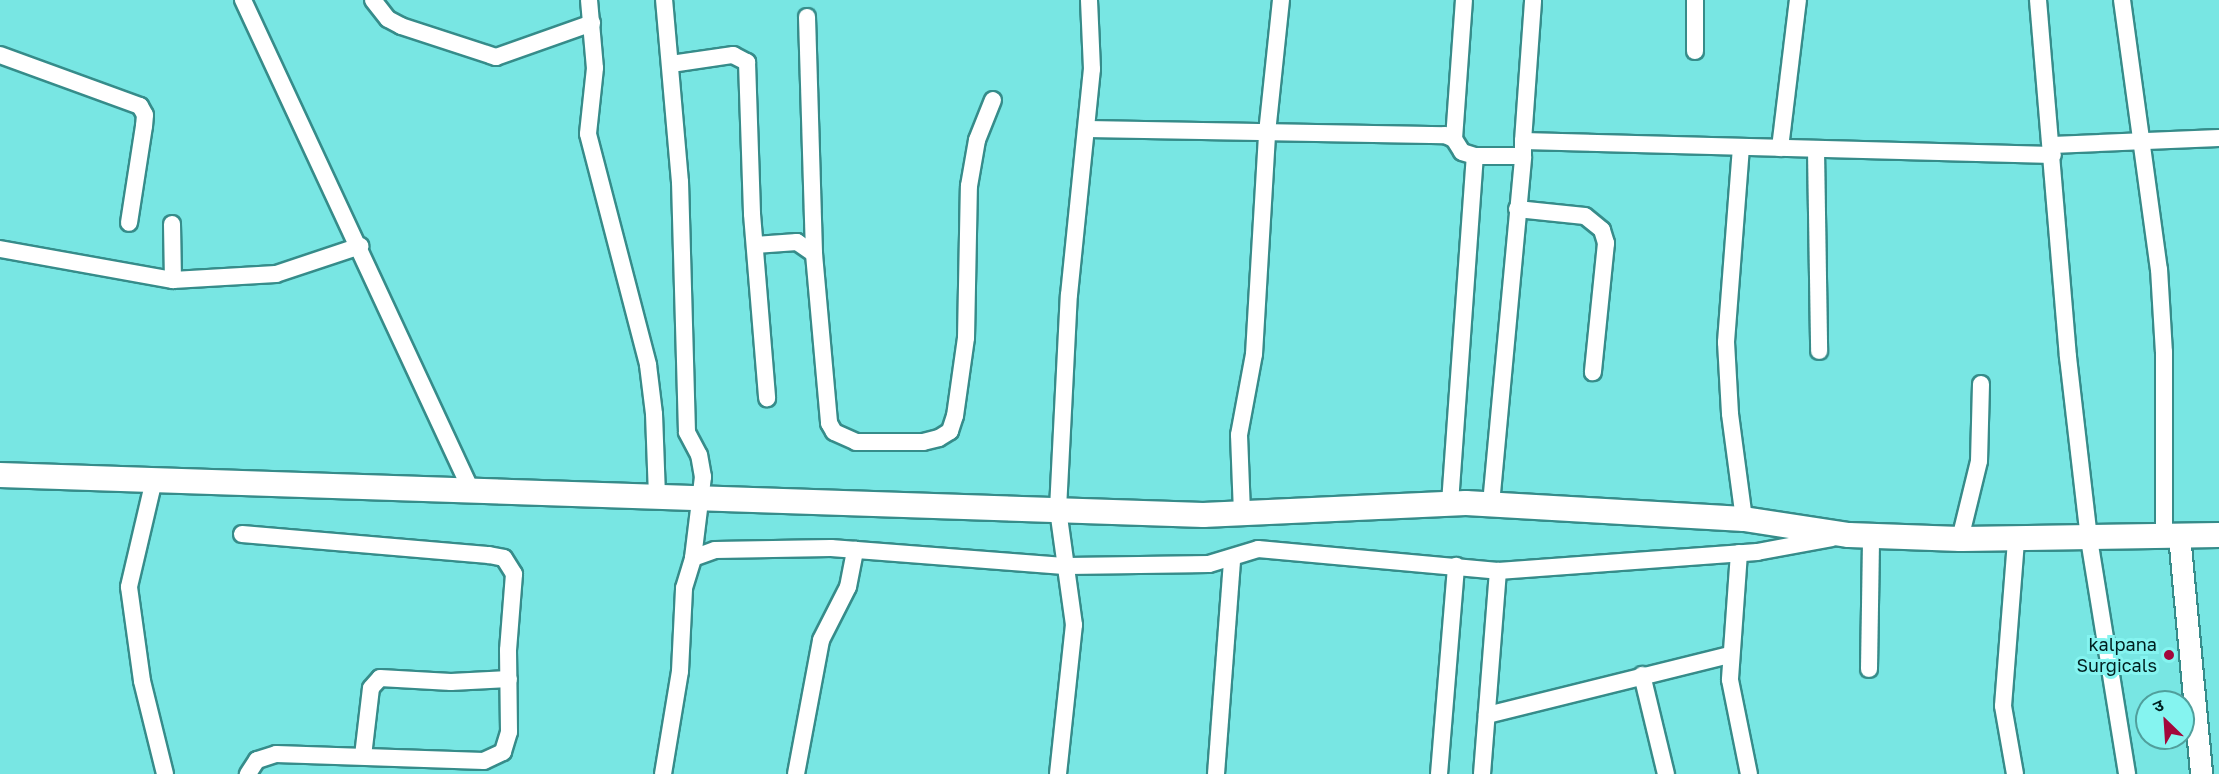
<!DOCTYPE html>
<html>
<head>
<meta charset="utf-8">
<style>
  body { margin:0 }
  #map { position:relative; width:2219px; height:774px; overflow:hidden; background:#78e6e3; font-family:"Golos Text","Noto Sans Devanagari",sans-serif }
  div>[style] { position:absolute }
  .roads { filter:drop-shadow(2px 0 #368c8a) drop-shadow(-2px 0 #368c8a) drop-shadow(0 2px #368c8a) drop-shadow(0 -2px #368c8a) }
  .minor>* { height:16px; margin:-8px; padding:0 8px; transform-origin:8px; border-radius:8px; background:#fff }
  .tertiary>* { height:21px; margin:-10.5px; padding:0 10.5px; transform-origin:10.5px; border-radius:10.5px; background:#fff }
  .secondary>* { height:24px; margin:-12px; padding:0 12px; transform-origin:12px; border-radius:12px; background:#fff }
  .dots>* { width:16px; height:16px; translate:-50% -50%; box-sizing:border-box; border:3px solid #85f4f0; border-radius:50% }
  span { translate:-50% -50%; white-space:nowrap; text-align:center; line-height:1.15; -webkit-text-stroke:6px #85f4f0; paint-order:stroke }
  .poi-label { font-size:18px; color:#001f1f }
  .right { translate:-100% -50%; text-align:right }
  .north { position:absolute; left:2135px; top:690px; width:60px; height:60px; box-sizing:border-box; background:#85f4f0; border:2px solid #509f9c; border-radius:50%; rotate:335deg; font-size:16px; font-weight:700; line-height:24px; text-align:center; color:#001f1f }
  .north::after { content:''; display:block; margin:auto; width:21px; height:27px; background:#a3073b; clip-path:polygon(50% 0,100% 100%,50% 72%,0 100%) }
</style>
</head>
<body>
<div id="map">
  <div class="roads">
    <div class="minor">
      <div style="left:243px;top:0;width:540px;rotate:65.05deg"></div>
      <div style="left:373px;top:0;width:24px;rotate:52deg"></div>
      <div style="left:388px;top:19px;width:15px;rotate:28deg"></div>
      <div style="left:401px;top:26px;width:100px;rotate:18.1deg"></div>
      <div style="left:496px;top:57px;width:102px;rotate:-19.5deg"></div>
      <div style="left:589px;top:0;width:68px;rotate:85deg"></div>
      <div style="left:595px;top:68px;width:66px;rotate:96.1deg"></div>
      <div style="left:588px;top:134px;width:239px;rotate:75.4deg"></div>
      <div style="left:648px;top:365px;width:49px;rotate:83deg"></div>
      <div style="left:654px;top:414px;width:82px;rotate:87.9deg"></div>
      <div style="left:2038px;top:0;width:358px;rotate:85.2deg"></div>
      <div style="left:2068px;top:357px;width:183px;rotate:83.4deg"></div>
      <div style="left:2089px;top:539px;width:238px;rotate:80.8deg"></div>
      <div style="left:2122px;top:0;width:272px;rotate:82.2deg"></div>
      <div style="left:2159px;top:269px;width:83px;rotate:86.6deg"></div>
      <div style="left:2164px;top:352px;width:183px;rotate:90deg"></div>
      <div style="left:807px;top:17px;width:237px;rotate:88.3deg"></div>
      <div style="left:1695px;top:51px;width:51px;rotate:-90deg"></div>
      <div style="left:0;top:55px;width:149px;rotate:20deg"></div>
      <div style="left:140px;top:106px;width:10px;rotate:61deg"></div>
      <div style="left:145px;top:115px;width:11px;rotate:95deg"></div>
      <div style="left:144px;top:126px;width:98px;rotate:98.8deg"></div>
      <div style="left:671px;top:64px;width:63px;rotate:-8.3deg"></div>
      <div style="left:733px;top:55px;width:16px;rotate:27deg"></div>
      <div style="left:747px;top:62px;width:152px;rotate:88.1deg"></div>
      <div style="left:752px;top:214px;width:185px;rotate:85.3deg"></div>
      <div style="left:1087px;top:129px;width:358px;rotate:1deg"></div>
      <div style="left:1445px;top:135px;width:10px;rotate:24deg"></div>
      <div style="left:1454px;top:139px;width:15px;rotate:58deg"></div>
      <div style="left:1462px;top:152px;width:14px;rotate:17deg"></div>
      <div style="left:1475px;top:156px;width:48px"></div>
      <div style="left:1523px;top:156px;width:15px;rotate:-90deg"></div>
      <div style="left:1523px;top:141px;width:530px;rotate:1.51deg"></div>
      <div style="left:1454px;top:139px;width:139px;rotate:-85.9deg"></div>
      <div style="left:1523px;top:141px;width:141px;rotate:-85.9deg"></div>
      <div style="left:2052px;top:145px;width:167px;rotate:-2.4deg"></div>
      <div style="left:1741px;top:147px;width:196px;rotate:94.4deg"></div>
      <div style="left:1726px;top:342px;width:72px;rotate:86.8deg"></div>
      <div style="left:1730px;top:414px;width:106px;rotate:82.4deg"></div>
      <div style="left:1780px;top:148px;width:149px;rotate:-83.1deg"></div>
      <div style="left:1816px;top:150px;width:201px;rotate:89.1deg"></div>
      <div style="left:1517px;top:209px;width:68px;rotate:5.9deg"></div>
      <div style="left:1585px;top:216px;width:22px;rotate:39deg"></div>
      <div style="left:1602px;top:230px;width:14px;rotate:73deg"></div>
      <div style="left:1606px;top:243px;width:130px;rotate:95.8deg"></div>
      <div style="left:172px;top:224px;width:56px;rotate:89deg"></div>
      <div style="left:755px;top:245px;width:42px;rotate:-4.1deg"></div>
      <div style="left:797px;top:242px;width:21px;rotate:35deg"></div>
      <div style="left:814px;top:254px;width:170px;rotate:84.9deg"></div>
      <div style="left:829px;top:423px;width:10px;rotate:61deg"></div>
      <div style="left:834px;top:432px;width:24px;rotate:24deg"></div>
      <div style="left:856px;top:442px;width:67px"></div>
      <div style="left:923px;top:442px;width:16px;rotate:-14deg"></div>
      <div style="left:939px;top:438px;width:13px;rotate:-32deg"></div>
      <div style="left:950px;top:431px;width:16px;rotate:-72deg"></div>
      <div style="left:955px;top:416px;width:79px;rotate:-82deg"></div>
      <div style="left:966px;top:338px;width:152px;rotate:-88.9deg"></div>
      <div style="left:969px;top:186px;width:47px;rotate:-80.1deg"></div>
      <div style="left:977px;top:140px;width:43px;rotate:-68.2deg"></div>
      <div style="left:0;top:249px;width:176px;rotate:10.2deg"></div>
      <div style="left:173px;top:280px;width:103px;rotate:-3.3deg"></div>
      <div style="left:276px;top:274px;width:89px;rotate:-18.4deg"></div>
      <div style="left:154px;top:480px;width:110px;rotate:103.2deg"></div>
      <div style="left:129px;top:587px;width:95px;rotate:82.1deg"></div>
      <div style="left:142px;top:681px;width:96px;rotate:76.1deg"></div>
      <div style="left:1450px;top:503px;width:348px;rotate:-85.9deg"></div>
      <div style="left:1491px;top:504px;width:349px;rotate:-84.7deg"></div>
      <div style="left:1242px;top:513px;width:78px;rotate:-92.2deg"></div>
      <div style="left:1239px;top:435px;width:82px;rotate:-79.5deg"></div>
      <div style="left:1254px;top:354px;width:221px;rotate:-86.6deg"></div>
      <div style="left:1267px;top:133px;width:134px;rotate:-84deg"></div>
      <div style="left:242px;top:534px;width:248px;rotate:4.9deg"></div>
      <div style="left:489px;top:555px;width:15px;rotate:11deg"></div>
      <div style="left:504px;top:558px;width:19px;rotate:58deg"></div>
      <div style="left:514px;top:574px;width:76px;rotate:94.5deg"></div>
      <div style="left:508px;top:650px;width:82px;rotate:89.3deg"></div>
      <div style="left:509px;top:732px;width:21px;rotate:107deg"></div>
      <div style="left:503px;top:752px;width:21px;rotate:155deg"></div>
      <div style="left:484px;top:761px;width:208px;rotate:-178.1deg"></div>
      <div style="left:276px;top:754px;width:20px;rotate:162deg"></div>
      <div style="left:257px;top:760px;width:17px;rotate:123deg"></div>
      <div style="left:1960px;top:539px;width:80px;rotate:-76.3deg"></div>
      <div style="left:1979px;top:461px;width:77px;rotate:-88.5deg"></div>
      <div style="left:1739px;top:553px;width:127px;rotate:94.1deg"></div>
      <div style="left:1730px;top:680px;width:96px;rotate:78.6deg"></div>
      <div style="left:693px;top:558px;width:23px;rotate:-20deg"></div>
      <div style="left:715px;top:550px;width:116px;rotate:-1deg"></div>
      <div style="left:831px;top:548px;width:237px;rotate:4.4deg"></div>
      <div style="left:1067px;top:566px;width:142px;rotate:-0.8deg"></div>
      <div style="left:1209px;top:564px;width:51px;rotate:-17deg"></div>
      <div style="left:1258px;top:549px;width:241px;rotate:5.2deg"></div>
      <div style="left:1869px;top:669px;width:133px;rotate:-89.1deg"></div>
      <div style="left:1642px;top:675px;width:102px;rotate:76.4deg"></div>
      <div style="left:1487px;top:715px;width:250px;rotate:-13.9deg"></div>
      <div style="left:363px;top:756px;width:68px;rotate:-83.3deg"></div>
      <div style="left:371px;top:688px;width:13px;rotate:-48deg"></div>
      <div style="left:380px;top:678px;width:71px;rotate:3.2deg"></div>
      <div style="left:451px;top:682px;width:58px;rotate:-3deg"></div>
      <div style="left:663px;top:774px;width:104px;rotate:-80.6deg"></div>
      <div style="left:680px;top:671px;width:83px;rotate:-87.2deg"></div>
      <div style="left:684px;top:588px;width:31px;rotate:-73deg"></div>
      <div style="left:693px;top:558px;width:82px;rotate:-83deg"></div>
      <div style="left:703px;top:477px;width:22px;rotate:-100deg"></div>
      <div style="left:699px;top:455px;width:26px;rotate:-118deg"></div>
      <div style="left:687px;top:432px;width:250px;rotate:-91.6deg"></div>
      <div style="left:680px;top:182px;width:183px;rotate:-95deg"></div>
      <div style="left:796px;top:774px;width:136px;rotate:-79.4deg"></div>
      <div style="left:821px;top:640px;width:59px;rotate:-63deg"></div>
      <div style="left:848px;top:587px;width:38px;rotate:-79deg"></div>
      <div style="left:1058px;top:774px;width:150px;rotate:-83.9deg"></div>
      <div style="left:1074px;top:625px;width:117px;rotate:-97.9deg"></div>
      <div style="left:1058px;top:509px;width:214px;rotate:-87.1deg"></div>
      <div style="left:1069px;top:295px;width:227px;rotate:-84.2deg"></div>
      <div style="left:1092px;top:69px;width:69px;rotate:-92.5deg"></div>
      <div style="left:1216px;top:774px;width:216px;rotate:-85.7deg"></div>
      <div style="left:1439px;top:774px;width:209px;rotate:-85.3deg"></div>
      <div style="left:1482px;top:774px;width:204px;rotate:-85.5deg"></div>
      <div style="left:1498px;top:571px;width:260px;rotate:-4.2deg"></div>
      <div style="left:1757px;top:552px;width:76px;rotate:-10.6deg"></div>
      <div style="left:2015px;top:774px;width:69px;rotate:-100deg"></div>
      <div style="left:2003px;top:706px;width:167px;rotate:-85.5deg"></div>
    </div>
    <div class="tertiary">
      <div style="left:2179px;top:535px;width:240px;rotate:84.7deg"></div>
    </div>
    <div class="secondary">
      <div style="left:0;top:475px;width:1204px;rotate:1.9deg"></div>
      <div style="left:1203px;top:515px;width:263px;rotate:-2.6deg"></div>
      <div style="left:1466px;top:503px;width:278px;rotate:3.3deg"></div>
      <div style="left:1744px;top:519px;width:106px;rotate:8.7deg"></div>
      <div style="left:1849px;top:535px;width:111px;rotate:2.1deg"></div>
      <div style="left:1960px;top:539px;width:259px;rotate:-0.9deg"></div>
    </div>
  </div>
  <div class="dots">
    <div style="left:2169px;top:655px;background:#a3073b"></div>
  </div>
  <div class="poi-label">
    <span class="right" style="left:2157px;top:655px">kalpana<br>Surgicals</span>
  </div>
  <div class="north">उ</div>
</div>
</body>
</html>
